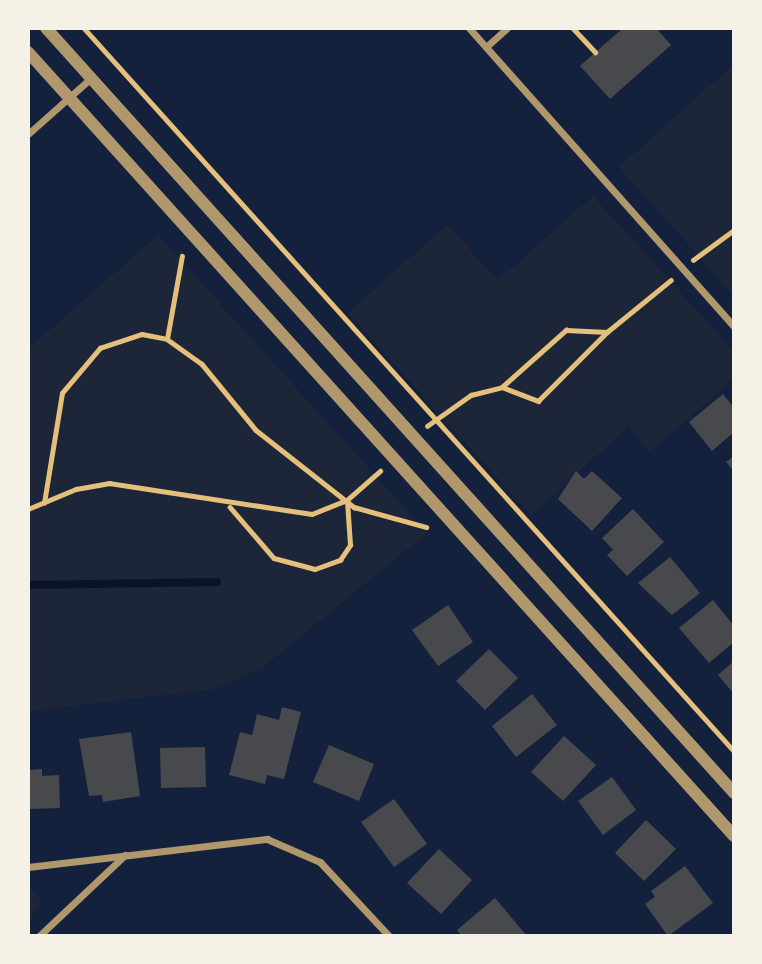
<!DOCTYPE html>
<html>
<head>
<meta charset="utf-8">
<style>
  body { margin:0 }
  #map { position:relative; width:762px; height:964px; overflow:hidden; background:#14213d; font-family:Roboto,sans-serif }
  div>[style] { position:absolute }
  .green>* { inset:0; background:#1d2539 }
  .stream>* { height:8px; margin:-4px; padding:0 4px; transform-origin:4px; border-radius:4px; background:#0b132b }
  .building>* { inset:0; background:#48494c }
  .path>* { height:4.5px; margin:-2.25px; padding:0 2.25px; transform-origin:2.25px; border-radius:2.25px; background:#e5c07b }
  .minor>* { height:7px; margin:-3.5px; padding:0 3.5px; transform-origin:3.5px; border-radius:3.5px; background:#b1986c }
  .tertiary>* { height:12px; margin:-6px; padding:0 6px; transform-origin:6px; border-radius:6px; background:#b1986c }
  span { translate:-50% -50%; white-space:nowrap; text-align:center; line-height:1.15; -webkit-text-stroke:5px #f6f1e7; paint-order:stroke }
  .frame { position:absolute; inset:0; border:30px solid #f6f1e7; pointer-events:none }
</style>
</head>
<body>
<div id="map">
  <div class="green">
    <div style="clip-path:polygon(734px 64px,734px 296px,619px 167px)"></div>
    <div style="clip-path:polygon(593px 196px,734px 351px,734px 378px,650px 452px,628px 427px,531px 515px,348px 313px,447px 225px,498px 280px)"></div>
    <div style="clip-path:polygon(158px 235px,427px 533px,262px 668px,214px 689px,28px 711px,28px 349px)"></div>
    <div style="clip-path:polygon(28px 886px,41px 901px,28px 924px)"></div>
  </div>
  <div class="stream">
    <div style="left:28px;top:585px;width:189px;rotate:-0.9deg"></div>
  </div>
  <div class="building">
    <div style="clip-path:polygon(623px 28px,656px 28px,671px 45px,610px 99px,580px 66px)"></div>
    <div style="clip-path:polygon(723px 394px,734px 408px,734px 432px,712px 451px,689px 422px)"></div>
    <div style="clip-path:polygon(734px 456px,734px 471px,726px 462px)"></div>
    <div style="clip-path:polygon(576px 471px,584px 479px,592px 471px,622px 498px,592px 531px,558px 499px)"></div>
    <div style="clip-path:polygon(633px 509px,664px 542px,627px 576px,607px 555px,613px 550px,602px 538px)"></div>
    <div style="clip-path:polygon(670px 557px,700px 593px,672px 615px,638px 583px)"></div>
    <div style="clip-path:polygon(713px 600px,734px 626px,734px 642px,709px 663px,679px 628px)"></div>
    <div style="clip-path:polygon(448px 605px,473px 642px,438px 666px,412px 630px)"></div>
    <div style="clip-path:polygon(489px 649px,518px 678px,485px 710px,456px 681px)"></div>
    <div style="clip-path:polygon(734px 661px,734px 694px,718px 675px)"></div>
    <div style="clip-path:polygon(532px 694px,557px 725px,516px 757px,492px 726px)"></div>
    <div style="clip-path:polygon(282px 707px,301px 712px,284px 779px,267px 775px,265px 784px,229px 775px,240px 732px,252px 735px,257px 714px,279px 720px)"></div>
    <div style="clip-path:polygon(131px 732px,140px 796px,103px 802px,102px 795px,89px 796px,79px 739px)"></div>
    <div style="clip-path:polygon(564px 736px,596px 765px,563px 801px,531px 772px)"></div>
    <div style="clip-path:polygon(329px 745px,374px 764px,359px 801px,313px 782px)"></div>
    <div style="clip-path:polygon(205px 747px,206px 787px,161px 788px,160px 748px)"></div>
    <div style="clip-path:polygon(42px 769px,42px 776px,59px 775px,60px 808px,28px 809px,28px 770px)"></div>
    <div style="clip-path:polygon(612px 777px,636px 810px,603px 835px,578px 801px)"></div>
    <div style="clip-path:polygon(394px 799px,427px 844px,394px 867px,361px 822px)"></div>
    <div style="clip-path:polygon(646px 820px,676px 849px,644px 881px,615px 853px)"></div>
    <div style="clip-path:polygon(439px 849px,472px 880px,441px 914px,407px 883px)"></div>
    <div style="clip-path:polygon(685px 866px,713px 903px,668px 936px,645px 904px,655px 897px,651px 891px)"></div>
    <div style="clip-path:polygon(495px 898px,527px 936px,462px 936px,457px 930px)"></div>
  </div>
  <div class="path">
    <div style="left:84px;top:28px;width:972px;rotate:48.04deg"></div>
    <div style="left:573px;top:28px;width:33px;rotate:47deg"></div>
    <div style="left:693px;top:260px;width:51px;rotate:-36.2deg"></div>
    <div style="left:167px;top:339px;width:84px;rotate:-79.8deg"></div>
    <div style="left:502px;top:387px;width:39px;rotate:21deg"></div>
    <div style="left:538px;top:401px;width:98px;rotate:-45deg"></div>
    <div style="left:427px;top:426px;width:54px;rotate:-35.2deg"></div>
    <div style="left:471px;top:395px;width:32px;rotate:-14deg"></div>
    <div style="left:502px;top:387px;width:86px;rotate:-41.7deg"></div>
    <div style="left:566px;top:330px;width:41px;rotate:2.8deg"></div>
    <div style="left:607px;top:332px;width:82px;rotate:-39.1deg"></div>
    <div style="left:44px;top:503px;width:111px;rotate:-80.7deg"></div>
    <div style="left:62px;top:393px;width:59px;rotate:-49.8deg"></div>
    <div style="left:100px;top:348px;width:44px;rotate:-18.4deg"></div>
    <div style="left:142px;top:334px;width:25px;rotate:11deg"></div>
    <div style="left:167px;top:339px;width:43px;rotate:35.5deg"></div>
    <div style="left:202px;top:364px;width:85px;rotate:50.7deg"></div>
    <div style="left:256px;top:430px;width:125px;rotate:38.2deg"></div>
    <div style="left:354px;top:507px;width:75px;rotate:15.5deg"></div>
    <div style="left:230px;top:507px;width:67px;rotate:49.2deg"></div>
    <div style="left:274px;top:558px;width:42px;rotate:15deg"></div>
    <div style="left:315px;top:569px;width:27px;rotate:-20deg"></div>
    <div style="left:340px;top:560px;width:18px;rotate:-56deg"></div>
    <div style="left:350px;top:545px;width:44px;rotate:-93.9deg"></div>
    <div style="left:28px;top:509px;width:52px;rotate:-22.6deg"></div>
    <div style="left:76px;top:489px;width:34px;rotate:-10deg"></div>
    <div style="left:109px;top:483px;width:205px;rotate:8.7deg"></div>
    <div style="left:312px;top:514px;width:38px;rotate:-22deg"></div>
    <div style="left:347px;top:500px;width:44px;rotate:-41.3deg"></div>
  </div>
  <div class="minor">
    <div style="left:469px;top:28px;width:399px;rotate:48.4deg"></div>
    <div style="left:486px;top:47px;width:28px;rotate:-42deg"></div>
    <div style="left:28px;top:134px;width:84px;rotate:-41.6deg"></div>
    <div style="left:28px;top:867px;width:241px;rotate:-6.7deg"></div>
    <div style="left:267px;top:839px;width:58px;rotate:23.5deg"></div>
    <div style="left:320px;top:862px;width:101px;rotate:47deg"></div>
    <div style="left:39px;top:936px;width:118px;rotate:-43.3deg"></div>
  </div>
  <div class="tertiary">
    <div style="left:46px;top:28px;width:1029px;rotate:48.03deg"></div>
    <div style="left:28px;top:52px;width:1055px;rotate:48deg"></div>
  </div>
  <div class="frame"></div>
</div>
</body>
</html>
